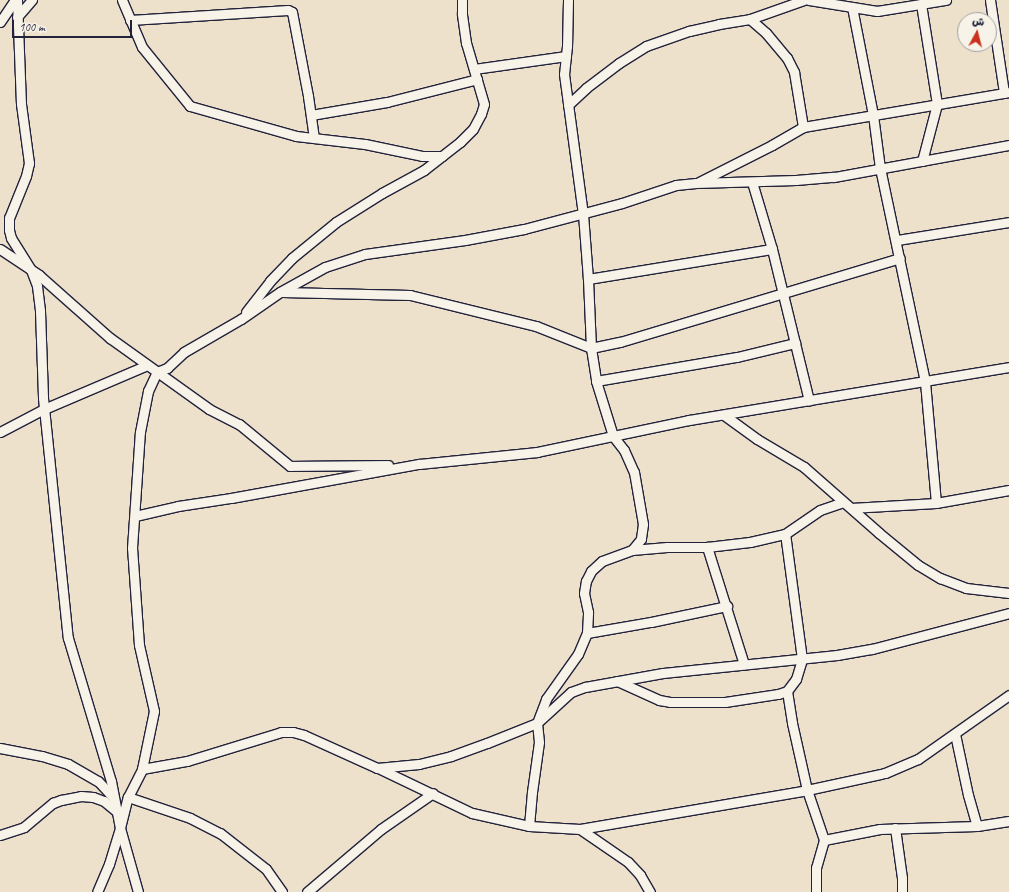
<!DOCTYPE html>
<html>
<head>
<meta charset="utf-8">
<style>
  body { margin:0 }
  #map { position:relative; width:1009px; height:892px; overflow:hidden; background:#ede1cc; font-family:Caveat,"Playpen Sans Arabic",sans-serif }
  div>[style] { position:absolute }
  .roads { filter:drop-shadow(1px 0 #22223b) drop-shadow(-1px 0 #22223b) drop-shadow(0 1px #22223b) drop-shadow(0 -1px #22223b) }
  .minor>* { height:9px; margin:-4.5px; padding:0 4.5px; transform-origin:4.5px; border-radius:4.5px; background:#f7f3e8 }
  span { translate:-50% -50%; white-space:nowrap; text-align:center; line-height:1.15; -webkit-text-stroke:3px #f7f3e8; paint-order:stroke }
  .north { position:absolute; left:957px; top:12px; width:40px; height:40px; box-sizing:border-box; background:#f7f3e8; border:1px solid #a29fa3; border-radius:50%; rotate:7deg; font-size:11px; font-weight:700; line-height:16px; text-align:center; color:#22223b }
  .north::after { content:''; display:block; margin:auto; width:14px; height:18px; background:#c8321e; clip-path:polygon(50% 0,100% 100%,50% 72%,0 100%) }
  .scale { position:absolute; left:12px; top:20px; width:120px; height:18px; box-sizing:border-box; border:2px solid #22223b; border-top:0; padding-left:5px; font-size:12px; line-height:14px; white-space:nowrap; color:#22223b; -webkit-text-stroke:3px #f7f3e8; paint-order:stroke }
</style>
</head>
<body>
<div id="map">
  <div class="roads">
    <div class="minor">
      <div style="left:17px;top:0;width:104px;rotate:87.8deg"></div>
      <div style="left:21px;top:104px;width:60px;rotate:82.3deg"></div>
      <div style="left:29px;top:163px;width:13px;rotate:103deg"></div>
      <div style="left:26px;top:176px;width:45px;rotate:112deg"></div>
      <div style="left:9px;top:218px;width:12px;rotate:90deg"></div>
      <div style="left:9px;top:230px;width:8px;rotate:76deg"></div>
      <div style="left:11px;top:238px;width:38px;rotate:58deg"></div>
      <div style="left:31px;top:270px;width:17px;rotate:69deg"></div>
      <div style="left:37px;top:286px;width:25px;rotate:83deg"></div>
      <div style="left:40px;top:311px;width:87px;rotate:88deg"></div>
      <div style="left:43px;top:398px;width:241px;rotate:84.1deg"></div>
      <div style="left:68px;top:638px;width:149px;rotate:73.3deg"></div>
      <div style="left:111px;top:781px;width:48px;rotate:79.2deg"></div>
      <div style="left:120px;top:828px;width:38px;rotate:107deg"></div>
      <div style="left:109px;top:864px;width:30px;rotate:113deg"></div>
      <div style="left:122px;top:0;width:51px;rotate:66.9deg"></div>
      <div style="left:142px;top:47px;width:76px;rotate:50.9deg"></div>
      <div style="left:190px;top:106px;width:110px;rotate:15.8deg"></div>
      <div style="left:296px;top:136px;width:69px;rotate:6.6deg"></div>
      <div style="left:365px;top:144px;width:58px;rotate:11.9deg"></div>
      <div style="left:422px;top:156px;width:20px"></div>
      <div style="left:568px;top:0;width:46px;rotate:91.2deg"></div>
      <div style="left:567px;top:46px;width:28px;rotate:96deg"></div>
      <div style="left:564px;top:74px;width:141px;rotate:82.3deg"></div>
      <div style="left:583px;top:214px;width:65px;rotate:85.6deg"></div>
      <div style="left:588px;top:279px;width:69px;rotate:87.5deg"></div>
      <div style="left:591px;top:348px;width:33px;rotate:81deg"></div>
      <div style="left:596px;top:381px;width:58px;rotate:72.8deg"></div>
      <div style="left:613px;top:436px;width:18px;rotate:52deg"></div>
      <div style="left:624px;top:450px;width:24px;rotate:66deg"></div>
      <div style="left:634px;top:472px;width:53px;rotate:80.2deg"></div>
      <div style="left:643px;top:524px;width:15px;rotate:98deg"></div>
      <div style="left:641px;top:539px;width:14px;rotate:129deg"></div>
      <div style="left:809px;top:0;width:69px;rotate:9.2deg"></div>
      <div style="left:877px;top:11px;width:70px;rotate:-9.1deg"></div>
      <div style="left:990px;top:0;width:94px;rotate:81.4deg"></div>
      <div style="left:921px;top:4px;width:101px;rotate:80.9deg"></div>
      <div style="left:937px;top:104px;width:59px;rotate:104.7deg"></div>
      <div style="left:852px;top:7px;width:110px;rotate:79deg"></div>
      <div style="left:873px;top:115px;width:53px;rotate:82.5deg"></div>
      <div style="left:880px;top:168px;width:219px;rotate:78.1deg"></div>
      <div style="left:925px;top:382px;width:121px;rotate:84.8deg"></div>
      <div style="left:17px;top:17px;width:23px;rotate:-49deg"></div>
      <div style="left:750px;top:19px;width:21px;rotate:41deg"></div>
      <div style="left:766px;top:33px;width:33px;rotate:50deg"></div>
      <div style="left:787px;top:58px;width:16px;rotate:63deg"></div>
      <div style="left:794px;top:72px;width:56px;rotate:80.7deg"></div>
      <div style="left:130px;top:20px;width:158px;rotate:-3.6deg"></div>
      <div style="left:288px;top:10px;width:4px;rotate:27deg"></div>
      <div style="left:292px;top:12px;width:86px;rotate:79.2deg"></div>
      <div style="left:308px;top:96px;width:42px;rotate:81.9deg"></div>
      <div style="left:0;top:22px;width:27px;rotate:-56deg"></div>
      <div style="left:474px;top:69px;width:93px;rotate:-8deg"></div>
      <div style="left:568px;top:105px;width:25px;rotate:-43deg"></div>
      <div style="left:586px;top:88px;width:41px;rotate:-37.1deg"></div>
      <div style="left:619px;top:63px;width:32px;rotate:-32deg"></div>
      <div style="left:646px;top:46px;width:46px;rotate:-19.2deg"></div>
      <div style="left:689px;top:31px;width:31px;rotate:-13deg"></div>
      <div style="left:719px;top:24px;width:31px;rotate:-9deg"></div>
      <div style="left:750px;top:19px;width:57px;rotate:-19.4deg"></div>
      <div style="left:311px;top:115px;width:77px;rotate:-9.7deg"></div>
      <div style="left:387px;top:102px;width:93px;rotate:-14.3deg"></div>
      <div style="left:699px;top:182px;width:82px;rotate:-26.9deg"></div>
      <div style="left:772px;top:145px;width:36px;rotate:-30deg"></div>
      <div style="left:803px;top:127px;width:209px;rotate:-9.6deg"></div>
      <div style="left:752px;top:182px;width:70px;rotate:73.4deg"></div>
      <div style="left:772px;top:249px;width:156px;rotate:76.3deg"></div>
      <div style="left:897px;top:240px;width:113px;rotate:-9.1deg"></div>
      <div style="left:0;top:249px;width:47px;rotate:33.7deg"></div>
      <div style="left:39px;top:275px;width:95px;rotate:41.6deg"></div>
      <div style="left:110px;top:338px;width:122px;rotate:35.6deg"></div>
      <div style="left:209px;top:409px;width:34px;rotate:27deg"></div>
      <div style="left:239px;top:424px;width:66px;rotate:39.5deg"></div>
      <div style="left:290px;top:466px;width:98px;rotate:-0.6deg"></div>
      <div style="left:588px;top:279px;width:186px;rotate:-9.3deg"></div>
      <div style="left:282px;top:292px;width:128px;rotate:1.3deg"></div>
      <div style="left:410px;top:295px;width:130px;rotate:13.8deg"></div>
      <div style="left:536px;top:326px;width:59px;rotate:21.8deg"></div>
      <div style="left:591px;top:348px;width:30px;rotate:-12deg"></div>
      <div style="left:620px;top:342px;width:292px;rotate:-16.7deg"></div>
      <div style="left:246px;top:312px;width:39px;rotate:-52deg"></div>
      <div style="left:270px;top:281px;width:32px;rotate:-46deg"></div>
      <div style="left:292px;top:258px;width:57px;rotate:-39.3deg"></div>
      <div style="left:336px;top:222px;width:54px;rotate:-32.2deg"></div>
      <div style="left:382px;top:193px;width:48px;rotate:-28.7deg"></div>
      <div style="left:424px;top:170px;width:46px;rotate:-37.9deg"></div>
      <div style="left:460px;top:142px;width:18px;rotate:-45deg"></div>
      <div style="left:473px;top:129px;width:17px;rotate:-62deg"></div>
      <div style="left:481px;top:114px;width:10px;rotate:-73deg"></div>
      <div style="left:484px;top:104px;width:64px;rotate:-106.4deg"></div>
      <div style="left:466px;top:43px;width:30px;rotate:-98deg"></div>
      <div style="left:462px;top:13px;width:13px;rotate:-90deg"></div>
      <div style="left:596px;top:381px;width:143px;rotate:-9.7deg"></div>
      <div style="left:737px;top:357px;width:60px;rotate:-13.6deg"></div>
      <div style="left:724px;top:415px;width:41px;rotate:36deg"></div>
      <div style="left:757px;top:439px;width:55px;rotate:30.8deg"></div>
      <div style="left:804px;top:467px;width:100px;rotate:41.3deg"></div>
      <div style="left:879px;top:533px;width:50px;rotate:39.4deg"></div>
      <div style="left:918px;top:565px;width:26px;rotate:31deg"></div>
      <div style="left:940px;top:578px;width:28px;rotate:21deg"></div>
      <div style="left:966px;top:588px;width:43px;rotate:6.6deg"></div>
      <div style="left:0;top:432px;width:50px;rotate:-27.6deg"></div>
      <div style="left:44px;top:409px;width:112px;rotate:-23.1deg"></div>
      <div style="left:851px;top:508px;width:85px;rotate:-3.4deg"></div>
      <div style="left:936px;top:503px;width:74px;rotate:-10.1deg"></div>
      <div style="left:135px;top:516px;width:44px;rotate:-13.1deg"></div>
      <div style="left:178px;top:506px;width:54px;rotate:-8.6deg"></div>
      <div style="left:231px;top:498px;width:191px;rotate:-10.3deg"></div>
      <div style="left:419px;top:464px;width:119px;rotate:-5.8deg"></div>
      <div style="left:537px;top:452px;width:155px;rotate:-11.9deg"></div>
      <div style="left:689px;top:420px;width:324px;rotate:-9.4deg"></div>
      <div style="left:707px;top:547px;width:123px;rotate:72.5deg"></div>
      <div style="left:587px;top:633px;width:65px;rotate:-9.8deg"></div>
      <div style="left:651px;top:622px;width:78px;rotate:-11.9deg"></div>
      <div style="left:617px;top:681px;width:46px;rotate:24.3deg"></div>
      <div style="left:659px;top:700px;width:11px;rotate:10deg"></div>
      <div style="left:670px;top:702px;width:55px"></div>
      <div style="left:725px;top:702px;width:54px;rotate:-8.6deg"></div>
      <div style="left:778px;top:694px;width:9px;rotate:-18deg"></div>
      <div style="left:787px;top:691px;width:15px;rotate:-53deg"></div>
      <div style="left:796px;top:679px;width:21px;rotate:-73deg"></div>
      <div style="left:802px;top:659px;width:126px;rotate:-97.7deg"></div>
      <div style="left:787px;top:691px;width:32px;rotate:81deg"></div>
      <div style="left:792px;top:723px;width:69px;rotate:77.4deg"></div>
      <div style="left:807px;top:790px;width:53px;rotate:71.2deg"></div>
      <div style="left:824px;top:840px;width:29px;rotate:106deg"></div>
      <div style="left:816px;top:868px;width:24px;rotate:90deg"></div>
      <div style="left:955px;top:734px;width:62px;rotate:78deg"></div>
      <div style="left:968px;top:795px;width:32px;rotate:74deg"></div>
      <div style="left:0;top:748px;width:43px;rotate:10.8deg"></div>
      <div style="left:42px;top:756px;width:27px;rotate:17deg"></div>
      <div style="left:68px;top:764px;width:34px;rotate:30deg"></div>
      <div style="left:98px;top:781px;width:22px;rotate:47deg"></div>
      <div style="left:378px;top:768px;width:104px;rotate:25.6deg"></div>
      <div style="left:472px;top:813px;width:58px;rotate:12.8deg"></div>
      <div style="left:529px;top:826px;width:51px;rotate:3.4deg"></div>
      <div style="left:580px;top:829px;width:230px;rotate:-9.7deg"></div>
      <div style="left:807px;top:790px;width:80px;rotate:-12.3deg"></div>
      <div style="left:885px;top:773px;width:36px;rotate:-23deg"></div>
      <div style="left:918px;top:759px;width:111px;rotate:-35.1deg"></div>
      <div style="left:142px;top:769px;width:46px;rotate:-10.1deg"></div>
      <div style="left:187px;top:761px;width:98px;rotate:-17.1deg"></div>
      <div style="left:281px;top:732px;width:12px"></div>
      <div style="left:293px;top:732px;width:11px;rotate:15deg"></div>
      <div style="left:304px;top:735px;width:80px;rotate:24.3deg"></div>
      <div style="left:377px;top:768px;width:42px;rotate:-5.4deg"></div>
      <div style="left:419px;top:764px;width:33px;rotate:-14deg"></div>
      <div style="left:451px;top:756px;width:38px;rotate:-20deg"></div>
      <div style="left:487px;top:743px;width:54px;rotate:-21.8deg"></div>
      <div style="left:537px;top:723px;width:46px;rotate:-42.4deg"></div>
      <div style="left:571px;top:692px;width:15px;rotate:-20deg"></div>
      <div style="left:585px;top:687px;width:79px;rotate:-10.2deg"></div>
      <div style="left:663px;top:673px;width:175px;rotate:-5.9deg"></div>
      <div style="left:837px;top:655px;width:36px;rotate:-10deg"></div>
      <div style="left:872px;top:649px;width:142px;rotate:-14.7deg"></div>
      <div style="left:128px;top:797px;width:65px;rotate:18.7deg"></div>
      <div style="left:190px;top:818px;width:34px;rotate:27deg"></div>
      <div style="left:220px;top:833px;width:58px;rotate:38deg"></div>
      <div style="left:266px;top:869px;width:28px;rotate:55deg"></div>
      <div style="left:529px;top:826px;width:34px;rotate:-85deg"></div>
      <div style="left:532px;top:792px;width:50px;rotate:-82deg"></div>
      <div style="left:539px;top:742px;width:19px;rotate:-96deg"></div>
      <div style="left:537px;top:723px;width:26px;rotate:-69deg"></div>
      <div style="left:546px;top:699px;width:55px;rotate:-54.6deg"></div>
      <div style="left:578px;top:654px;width:23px;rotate:-67deg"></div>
      <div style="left:587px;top:633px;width:21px;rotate:-87deg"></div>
      <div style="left:588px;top:612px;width:19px;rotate:-102deg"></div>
      <div style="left:584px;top:593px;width:12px;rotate:-81deg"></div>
      <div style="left:586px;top:581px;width:11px;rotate:-63deg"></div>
      <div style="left:591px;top:571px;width:15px;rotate:-42deg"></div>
      <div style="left:602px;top:561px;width:32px;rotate:-20deg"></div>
      <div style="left:632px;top:550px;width:35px;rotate:-5deg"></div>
      <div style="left:667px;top:547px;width:40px"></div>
      <div style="left:707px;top:547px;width:43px;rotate:-6.6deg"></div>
      <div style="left:750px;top:542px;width:36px;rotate:-13deg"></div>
      <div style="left:785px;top:534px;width:42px;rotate:-34.4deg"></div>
      <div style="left:820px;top:510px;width:24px;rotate:-19deg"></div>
      <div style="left:895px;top:828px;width:50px;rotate:82deg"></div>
      <div style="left:902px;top:878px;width:14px;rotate:90deg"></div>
      <div style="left:580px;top:829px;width:58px;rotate:34.5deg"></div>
      <div style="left:628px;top:862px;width:18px;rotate:47deg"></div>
      <div style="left:640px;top:875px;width:20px;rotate:60deg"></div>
      <div style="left:0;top:835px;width:25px;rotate:-18deg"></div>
      <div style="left:24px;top:827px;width:38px;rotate:-40deg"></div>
      <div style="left:53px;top:803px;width:9px;rotate:-21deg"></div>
      <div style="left:61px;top:800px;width:20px;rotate:-11deg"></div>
      <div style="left:81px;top:796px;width:12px;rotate:5deg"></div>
      <div style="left:93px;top:797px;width:12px;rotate:20deg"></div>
      <div style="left:104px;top:801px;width:17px;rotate:40deg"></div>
      <div style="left:824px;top:840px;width:57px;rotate:-11.1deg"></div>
      <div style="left:880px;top:829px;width:97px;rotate:-1.8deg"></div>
      <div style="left:977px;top:826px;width:32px;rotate:-9deg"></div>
      <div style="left:138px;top:892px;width:66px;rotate:-105.7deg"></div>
      <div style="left:120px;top:828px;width:32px;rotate:-76deg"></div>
      <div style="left:128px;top:797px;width:31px;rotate:-63deg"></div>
      <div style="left:142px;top:769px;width:59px;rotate:-78.3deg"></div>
      <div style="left:154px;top:711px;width:68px;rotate:-102.8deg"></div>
      <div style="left:139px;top:645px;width:97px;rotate:-94.1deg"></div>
      <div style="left:132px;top:548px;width:116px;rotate:-86.1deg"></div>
      <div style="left:140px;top:432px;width:42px;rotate:-79deg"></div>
      <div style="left:148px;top:391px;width:21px;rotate:-65deg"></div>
      <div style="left:157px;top:372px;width:11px;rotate:-22deg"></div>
      <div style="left:167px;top:368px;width:23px;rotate:-43deg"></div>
      <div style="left:184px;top:352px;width:66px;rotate:-30.1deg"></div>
      <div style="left:241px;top:319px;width:47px;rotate:-34.7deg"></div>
      <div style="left:280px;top:292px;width:51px;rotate:-29.1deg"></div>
      <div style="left:325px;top:267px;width:42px;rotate:-18deg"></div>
      <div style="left:365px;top:254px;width:101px;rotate:-8deg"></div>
      <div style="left:465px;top:240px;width:60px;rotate:-10.6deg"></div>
      <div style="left:524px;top:229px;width:101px;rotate:-14.9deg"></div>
      <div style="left:622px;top:203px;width:57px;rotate:-18.4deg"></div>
      <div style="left:676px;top:185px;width:20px;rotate:-6deg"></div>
      <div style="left:696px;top:183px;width:100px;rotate:-1.7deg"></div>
      <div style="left:796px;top:180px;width:38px;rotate:-5deg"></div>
      <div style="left:834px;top:177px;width:178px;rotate:-10.4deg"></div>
      <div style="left:307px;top:892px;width:97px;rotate:-40.4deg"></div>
      <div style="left:381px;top:829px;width:63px;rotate:-34.7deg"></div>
    </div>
  </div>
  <div class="north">ش</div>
  <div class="scale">100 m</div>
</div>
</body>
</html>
